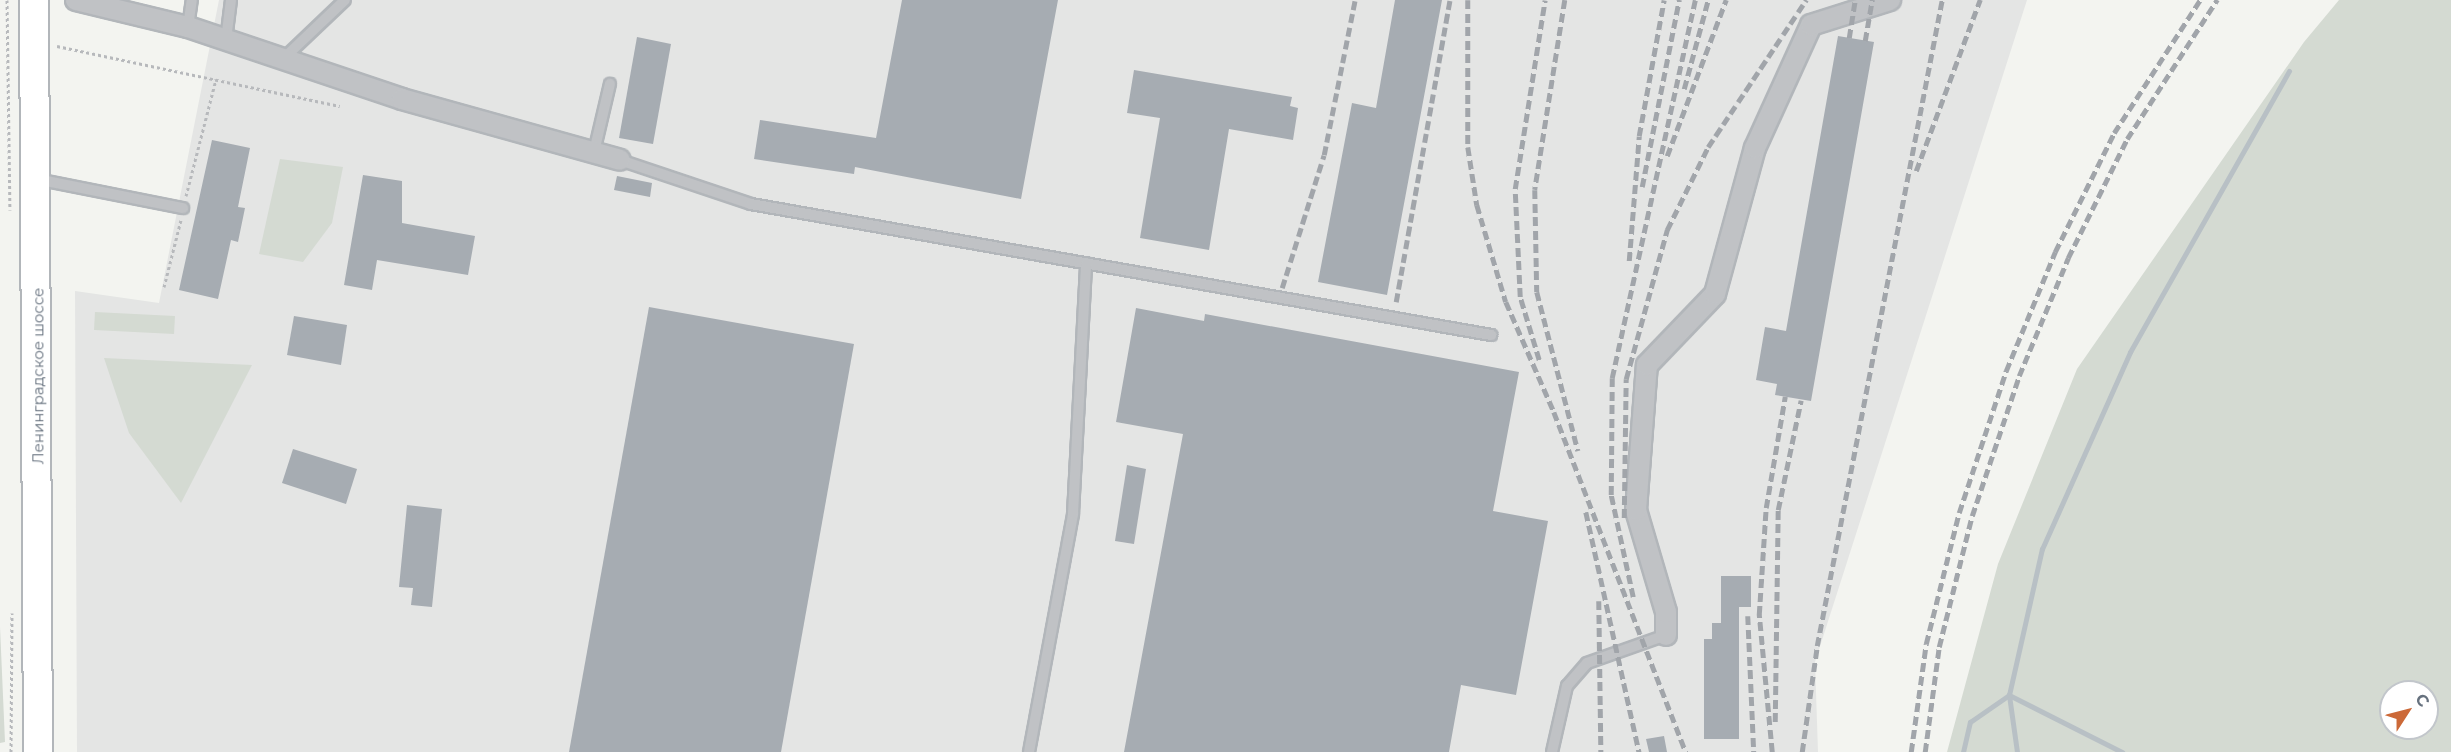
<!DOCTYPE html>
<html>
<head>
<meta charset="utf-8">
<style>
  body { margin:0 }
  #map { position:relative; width:2451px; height:752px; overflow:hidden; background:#f3f4f0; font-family:Montserrat,sans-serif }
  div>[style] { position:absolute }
  .built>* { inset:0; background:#e4e5e4 }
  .green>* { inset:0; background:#d4dad2 }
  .stream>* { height:5px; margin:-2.5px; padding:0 2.5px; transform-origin:2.5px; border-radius:2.5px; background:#b8c0c5 }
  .building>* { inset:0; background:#a6acb2 }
  .path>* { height:3px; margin-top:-1.5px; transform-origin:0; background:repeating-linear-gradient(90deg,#b7b9bc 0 3px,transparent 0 6px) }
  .roads { filter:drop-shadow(2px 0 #b2b6ba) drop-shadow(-2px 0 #b2b6ba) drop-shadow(0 2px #b2b6ba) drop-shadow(0 -2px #b2b6ba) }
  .service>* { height:10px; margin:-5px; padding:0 5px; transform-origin:5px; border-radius:5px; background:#c0c2c5 }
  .minor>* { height:20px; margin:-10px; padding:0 10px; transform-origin:10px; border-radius:10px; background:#c0c2c5 }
  .secondary>* { height:28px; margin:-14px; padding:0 14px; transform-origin:14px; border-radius:14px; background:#fff }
  .rail>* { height:4.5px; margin-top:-2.25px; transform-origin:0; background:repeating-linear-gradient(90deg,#a1a5aa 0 9px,transparent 0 13.5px) }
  span { translate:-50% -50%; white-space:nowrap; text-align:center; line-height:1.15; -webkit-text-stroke:6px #fff; paint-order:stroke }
  .street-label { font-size:15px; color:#66717e }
  .north { position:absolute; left:2379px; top:680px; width:60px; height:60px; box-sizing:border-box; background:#fff; border:2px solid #c2c6cb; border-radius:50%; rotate:54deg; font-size:16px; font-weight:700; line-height:24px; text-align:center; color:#66717e }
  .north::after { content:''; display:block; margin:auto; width:21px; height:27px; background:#cc6938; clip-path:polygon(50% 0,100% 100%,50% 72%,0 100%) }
</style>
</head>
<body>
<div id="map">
  <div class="built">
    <div style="clip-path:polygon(219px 0,2027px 0,1815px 662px,1818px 752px,77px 752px,75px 291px,159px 303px)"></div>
  </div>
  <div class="green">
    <div style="clip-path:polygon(evenodd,2339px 0,2451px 0,2451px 752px,1947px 752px,1998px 564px,2077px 369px,2304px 42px,2339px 0,2391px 692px,2427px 692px,2427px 728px,2391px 728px,2391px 692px)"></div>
    <div style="clip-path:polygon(280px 159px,343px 167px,332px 223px,303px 262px,259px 254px)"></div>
    <div style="clip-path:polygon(95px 312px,175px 316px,174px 334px,94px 330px)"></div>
    <div style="clip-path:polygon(104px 358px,252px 365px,181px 503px,129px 433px)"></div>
    <div style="clip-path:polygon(0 627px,5px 742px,0 743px)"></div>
  </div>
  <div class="stream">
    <div style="left:1963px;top:752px;width:31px;rotate:-77deg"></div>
    <div style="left:1970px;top:722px;width:47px;rotate:-34.7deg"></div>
    <div style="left:2009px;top:695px;width:127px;rotate:26.8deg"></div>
    <div style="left:2017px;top:752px;width:58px;rotate:-98deg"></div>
    <div style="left:2009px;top:695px;width:150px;rotate:-77.3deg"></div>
    <div style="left:2042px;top:549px;width:216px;rotate:-65.9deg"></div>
    <div style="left:2130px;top:352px;width:323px;rotate:-60.5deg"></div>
  </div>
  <div class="building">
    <div style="clip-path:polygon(902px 0,1058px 0,1021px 199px,855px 167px,854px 174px,754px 159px,760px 120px,876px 138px)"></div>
    <div style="clip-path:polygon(1395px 0,1442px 0,1387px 295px,1318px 282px,1352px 103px,1376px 108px)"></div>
    <div style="clip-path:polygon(1838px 36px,1874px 42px,1811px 401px,1775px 395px,1777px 384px,1756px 380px,1765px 327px,1786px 331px)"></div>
    <div style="clip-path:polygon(637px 37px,671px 44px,653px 144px,619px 138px)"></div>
    <div style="clip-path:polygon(1134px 70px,1292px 97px,1290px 106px,1298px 108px,1293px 140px,1229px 129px,1209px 250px,1140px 238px,1160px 118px,1127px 113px)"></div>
    <div style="clip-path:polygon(212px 140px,250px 148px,238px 207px,245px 208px,238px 242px,231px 240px,218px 299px,179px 290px)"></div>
    <div style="clip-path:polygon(363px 175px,402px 181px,402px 223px,475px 236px,468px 275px,377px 260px,372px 290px,344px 285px)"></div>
    <div style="clip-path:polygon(617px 176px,652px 183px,650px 197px,614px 190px)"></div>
    <div style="clip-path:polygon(649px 307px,854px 344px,781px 752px,569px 752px)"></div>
    <div style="clip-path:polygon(1136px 308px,1204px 321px,1205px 314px,1519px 372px,1493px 511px,1548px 521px,1516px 695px,1461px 685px,1449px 752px,1124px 752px,1183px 434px,1116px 422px)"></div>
    <div style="clip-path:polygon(294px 316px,347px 325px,341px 365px,287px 355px)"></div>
    <div style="clip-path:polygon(293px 449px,357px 469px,346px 504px,282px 483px)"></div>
    <div style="clip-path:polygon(1127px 465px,1146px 469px,1134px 544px,1115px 541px)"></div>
    <div style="clip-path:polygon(407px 505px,442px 509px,432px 607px,411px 605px,413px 588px,399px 587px)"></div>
    <div style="clip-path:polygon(1721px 576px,1751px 576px,1751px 607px,1739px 607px,1739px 739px,1704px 739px,1704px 639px,1712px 639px,1712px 623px,1721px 623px)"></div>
    <div style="clip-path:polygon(1664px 736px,1667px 752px,1649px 752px,1646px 739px)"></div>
  </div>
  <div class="path">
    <div style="left:7px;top:0;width:210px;rotate:89.2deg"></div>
    <div style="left:57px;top:46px;width:289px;rotate:12deg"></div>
    <div style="left:186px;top:196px;width:121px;rotate:-75.6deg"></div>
    <div style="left:164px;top:287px;width:69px;rotate:-75.8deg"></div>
    <div style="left:11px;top:752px;width:139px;rotate:-89.6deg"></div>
  </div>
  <div class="roads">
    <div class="service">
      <div style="left:188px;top:27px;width:27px;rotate:-82deg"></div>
      <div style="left:226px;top:40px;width:40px;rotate:-82.9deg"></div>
      <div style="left:284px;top:58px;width:84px;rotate:-43.6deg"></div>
      <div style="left:594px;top:152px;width:70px;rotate:-76.8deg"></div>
      <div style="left:620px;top:160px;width:138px;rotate:18.6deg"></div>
      <div style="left:751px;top:204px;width:752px;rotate:10.04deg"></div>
      <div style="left:36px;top:179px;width:150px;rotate:11.2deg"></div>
      <div style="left:1029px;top:752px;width:242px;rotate:-79.5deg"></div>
      <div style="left:1073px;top:514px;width:251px;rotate:-87deg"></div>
      <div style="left:1552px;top:752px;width:68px;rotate:-77.2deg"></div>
      <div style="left:1567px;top:686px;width:30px;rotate:-49deg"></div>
      <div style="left:1587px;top:663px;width:84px;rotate:-19.5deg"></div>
    </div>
    <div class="minor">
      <div style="left:76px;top:0;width:115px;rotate:13.6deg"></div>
      <div style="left:188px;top:27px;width:226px;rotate:18.6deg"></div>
      <div style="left:402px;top:99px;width:226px;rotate:15.6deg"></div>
      <div style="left:1666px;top:635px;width:23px;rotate:-90deg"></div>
      <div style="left:1666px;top:612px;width:106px;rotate:-106.4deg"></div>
      <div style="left:1636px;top:510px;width:145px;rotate:-85.7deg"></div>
      <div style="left:1647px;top:365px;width:98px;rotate:-46.2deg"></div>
      <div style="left:1715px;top:294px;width:151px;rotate:-74.7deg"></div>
      <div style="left:1755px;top:148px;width:135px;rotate:-65.5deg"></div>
      <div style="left:1811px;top:25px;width:83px;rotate:-17.6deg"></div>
    </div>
    <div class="secondary">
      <div style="left:34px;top:0;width:752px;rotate:89.7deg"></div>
    </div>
  </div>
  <div class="rail">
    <div style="left:1468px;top:0;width:147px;rotate:90deg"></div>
    <div style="left:1468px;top:147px;width:59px;rotate:81.2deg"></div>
    <div style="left:1477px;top:205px;width:101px;rotate:73.4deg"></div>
    <div style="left:1506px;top:302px;width:120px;rotate:66.4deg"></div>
    <div style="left:1554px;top:412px;width:365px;rotate:68.8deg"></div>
    <div style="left:1565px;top:0;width:192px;rotate:99deg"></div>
    <div style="left:1535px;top:190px;width:102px;rotate:88.9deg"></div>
    <div style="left:1537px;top:292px;width:164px;rotate:75.5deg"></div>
    <div style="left:1849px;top:38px;width:38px;rotate:-81deg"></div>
    <div style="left:1865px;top:41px;width:42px;rotate:-80.3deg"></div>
    <div style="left:1684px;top:89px;width:92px;rotate:-74.9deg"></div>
    <div style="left:1667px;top:156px;width:167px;rotate:-69.3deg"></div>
    <div style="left:1916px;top:171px;width:183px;rotate:-69.5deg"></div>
    <div style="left:1642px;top:187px;width:191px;rotate:-78.8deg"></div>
    <div style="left:1629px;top:261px;width:125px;rotate:-85.4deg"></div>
    <div style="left:1639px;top:136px;width:138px;rotate:-79.6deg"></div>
    <div style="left:1282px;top:288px;width:139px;rotate:-72.5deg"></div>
    <div style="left:1324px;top:155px;width:158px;rotate:-78.7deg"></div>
    <div style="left:1396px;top:302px;width:307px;rotate:-79.9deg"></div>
    <div style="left:1539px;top:360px;width:66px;rotate:-106.8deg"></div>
    <div style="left:1520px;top:297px;width:108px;rotate:-92.7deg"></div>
    <div style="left:1515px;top:189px;width:191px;rotate:-81deg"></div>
    <div style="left:1586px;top:512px;width:246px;rotate:77.5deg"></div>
    <div style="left:1624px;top:518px;width:139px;rotate:-89.2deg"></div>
    <div style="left:1626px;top:379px;width:155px;rotate:-74.6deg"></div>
    <div style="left:1667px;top:230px;width:93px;rotate:-63.7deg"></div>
    <div style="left:1708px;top:147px;width:177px;rotate:-56.3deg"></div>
    <div style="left:1633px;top:597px;width:104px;rotate:-102.2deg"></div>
    <div style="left:1611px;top:495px;width:117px;rotate:-89.5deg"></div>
    <div style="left:1612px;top:378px;width:387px;rotate:-77.6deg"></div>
    <div style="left:1599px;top:601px;width:151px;rotate:89.2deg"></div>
    <div style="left:1748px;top:616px;width:136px;rotate:87.5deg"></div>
    <div style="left:1775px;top:722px;width:212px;rotate:-89.2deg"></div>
    <div style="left:1778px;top:510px;width:112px;rotate:-78.2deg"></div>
    <div style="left:1772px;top:752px;width:138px;rotate:-95.4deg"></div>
    <div style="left:1759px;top:615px;width:107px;rotate:-86.3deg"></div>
    <div style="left:1766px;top:508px;width:113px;rotate:-80.3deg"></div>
    <div style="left:1802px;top:752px;width:107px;rotate:-81.9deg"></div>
    <div style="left:1817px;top:646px;width:658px;rotate:-79.05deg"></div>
    <div style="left:1911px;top:752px;width:109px;rotate:-82.1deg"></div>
    <div style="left:1926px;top:644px;width:135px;rotate:-75.9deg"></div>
    <div style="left:1959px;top:513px;width:150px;rotate:-71.7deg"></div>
    <div style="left:2006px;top:371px;width:129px;rotate:-67.6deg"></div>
    <div style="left:2055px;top:252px;width:133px;rotate:-63.6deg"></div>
    <div style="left:2114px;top:133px;width:158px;rotate:-57.1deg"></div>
    <div style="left:1925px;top:752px;width:106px;rotate:-82.4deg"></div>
    <div style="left:1939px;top:647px;width:135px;rotate:-75.9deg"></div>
    <div style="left:1972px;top:516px;width:148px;rotate:-71.4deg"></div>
    <div style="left:2019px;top:376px;width:128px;rotate:-67.4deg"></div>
    <div style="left:2068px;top:258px;width:133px;rotate:-63.6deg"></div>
    <div style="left:2127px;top:139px;width:166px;rotate:-57.1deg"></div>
  </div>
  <div class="street-label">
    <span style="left:38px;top:376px;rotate:-90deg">Ленинградское шоссе</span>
  </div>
  <div class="north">С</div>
</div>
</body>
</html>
